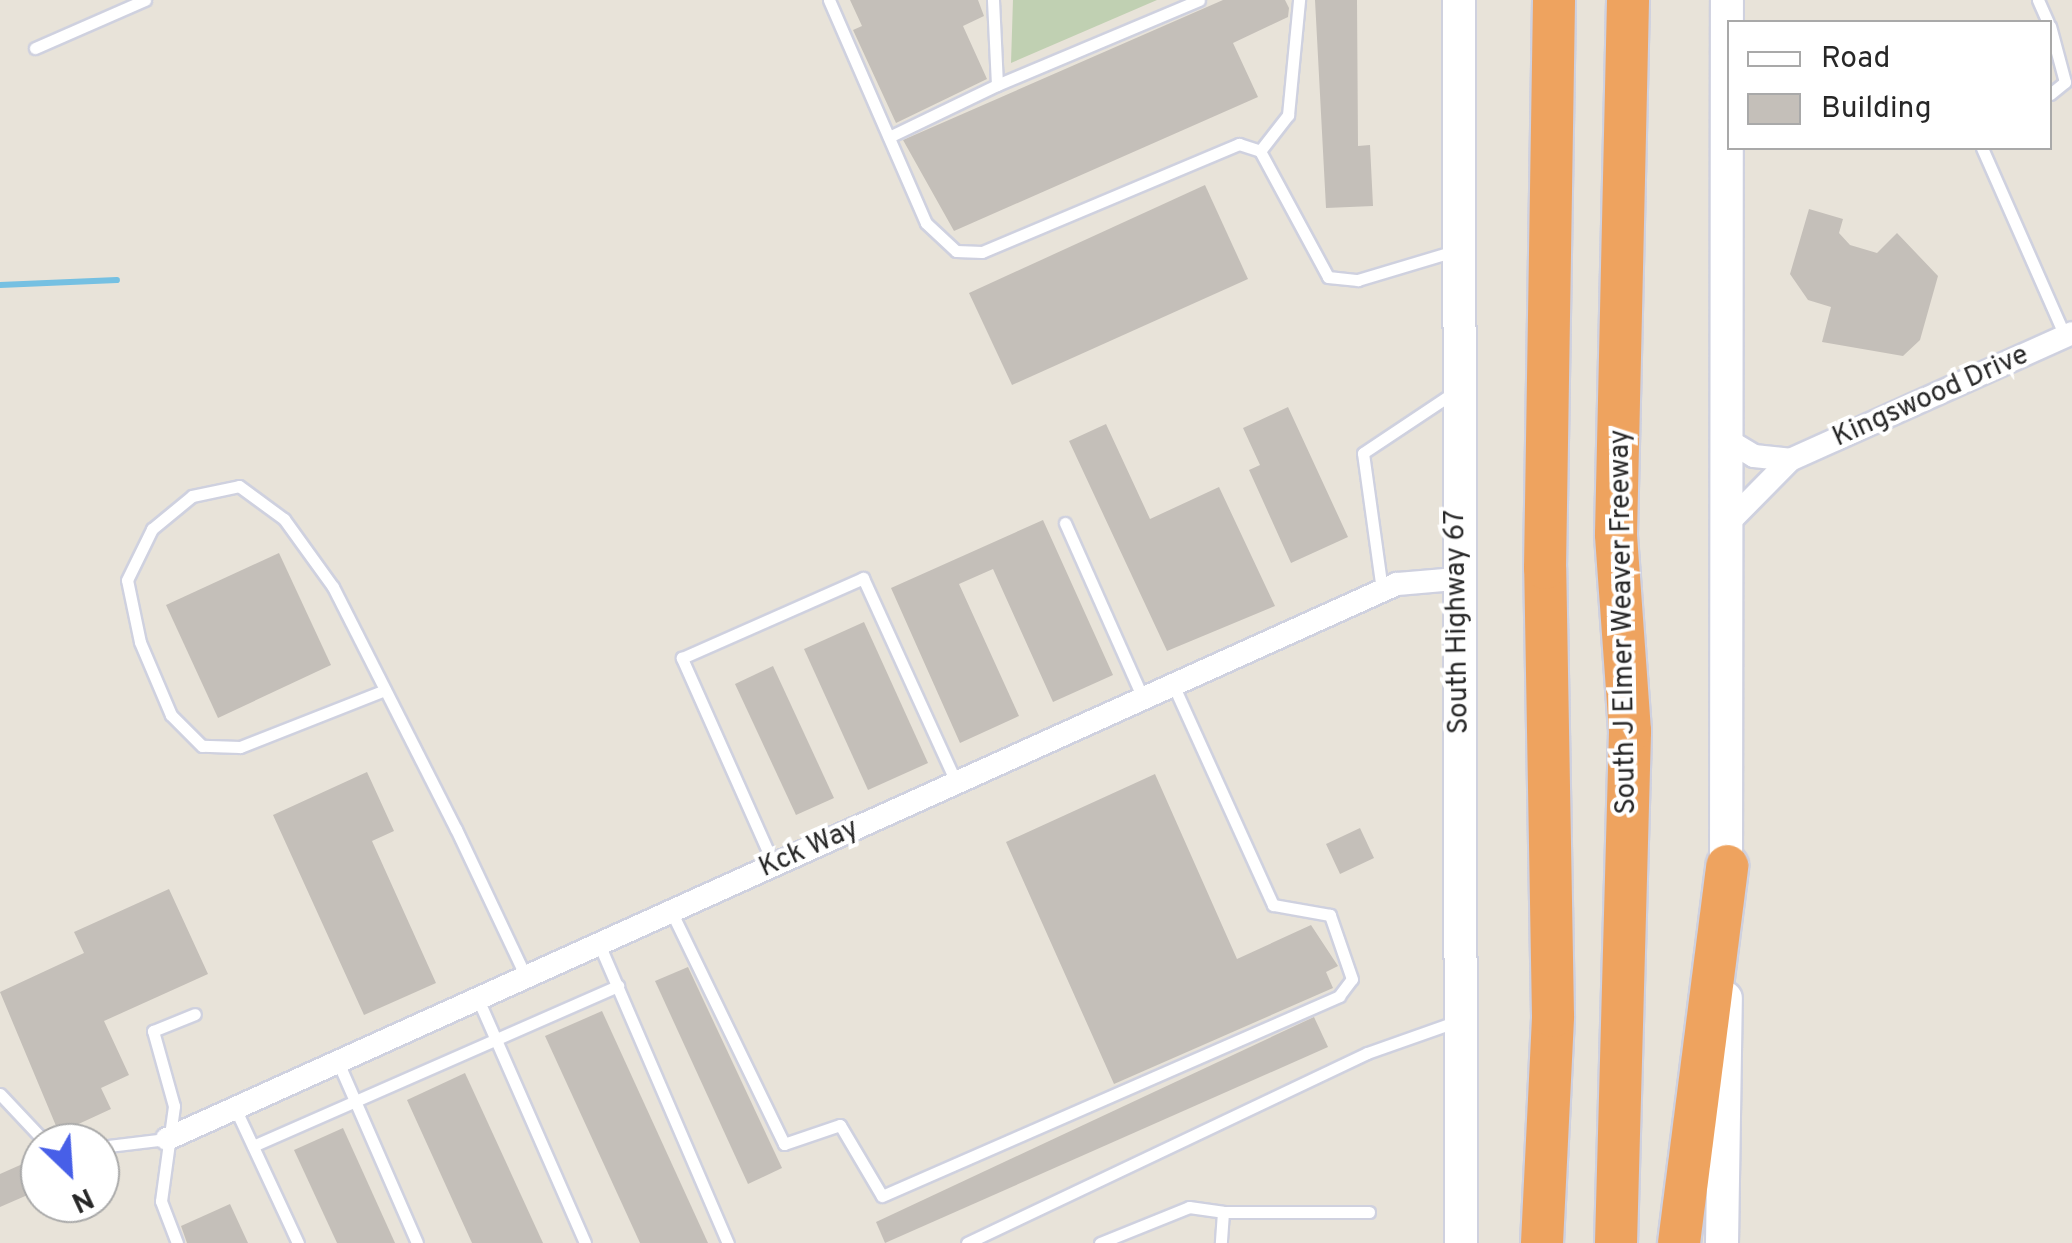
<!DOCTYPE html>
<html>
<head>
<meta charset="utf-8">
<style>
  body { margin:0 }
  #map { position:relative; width:2072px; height:1243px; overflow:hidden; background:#e8e3d9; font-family:Overpass,sans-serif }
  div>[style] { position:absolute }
  .cemetery>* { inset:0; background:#c0d0b2 }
  .stream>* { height:6px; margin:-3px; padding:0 3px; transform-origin:3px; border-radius:3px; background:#75c0e2 }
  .building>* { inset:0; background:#c4bfb9 }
  .roads { filter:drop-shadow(2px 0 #cfd1df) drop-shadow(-2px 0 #cfd1df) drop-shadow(0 2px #cfd1df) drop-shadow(0 -2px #cfd1df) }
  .lane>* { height:11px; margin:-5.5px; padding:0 5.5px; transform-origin:5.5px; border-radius:5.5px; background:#fff }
  .street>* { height:22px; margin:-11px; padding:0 11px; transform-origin:11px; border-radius:11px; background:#fff }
  .secondary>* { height:32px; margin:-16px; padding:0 16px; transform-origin:16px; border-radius:16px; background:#fff }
  .highway>* { height:42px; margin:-21px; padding:0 21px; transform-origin:21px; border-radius:21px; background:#eea35f }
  span { translate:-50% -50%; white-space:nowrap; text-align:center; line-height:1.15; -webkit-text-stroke:8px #fff; paint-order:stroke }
  .street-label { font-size:28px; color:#272727 }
  .legend { position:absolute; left:1727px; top:20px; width:325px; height:130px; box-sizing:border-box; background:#fff; border:2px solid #a9a9a9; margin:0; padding:12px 18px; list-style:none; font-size:30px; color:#272727 }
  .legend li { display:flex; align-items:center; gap:20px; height:50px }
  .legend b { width:50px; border:2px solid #a9a9a9 }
  .north { position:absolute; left:20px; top:1123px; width:100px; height:100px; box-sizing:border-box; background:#fff; border:2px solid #a9a9a9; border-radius:50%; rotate:155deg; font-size:28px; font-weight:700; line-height:40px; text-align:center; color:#272727 }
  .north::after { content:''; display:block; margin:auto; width:35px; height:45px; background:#475fe8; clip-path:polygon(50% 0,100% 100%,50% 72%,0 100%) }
</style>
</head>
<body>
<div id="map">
  <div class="cemetery">
    <div style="clip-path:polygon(1013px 0,1157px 0,1011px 63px)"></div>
  </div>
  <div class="stream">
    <div style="left:0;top:285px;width:117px;rotate:-2.4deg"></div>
  </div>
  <div class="building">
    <div style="clip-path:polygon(850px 0,978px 0,984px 16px,963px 26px,987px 79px,896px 123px,853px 30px,862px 26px)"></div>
    <div style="clip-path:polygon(1223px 0,1285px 0,1289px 8px,1288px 17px,1233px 43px,1258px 97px,954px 231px,903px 140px)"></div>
    <div style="clip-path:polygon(1315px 0,1357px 0,1358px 146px,1370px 145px,1373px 206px,1326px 208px)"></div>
    <div style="clip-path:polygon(1205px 185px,1248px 279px,1012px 385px,969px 293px)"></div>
    <div style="clip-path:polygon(1809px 209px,1843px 219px,1839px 233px,1850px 245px,1877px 253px,1897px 233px,1938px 276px,1920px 340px,1903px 356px,1822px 342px,1831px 307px,1808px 300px,1790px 274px)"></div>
    <div style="clip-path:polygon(1288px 407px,1348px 537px,1291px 563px,1249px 470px,1260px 465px,1243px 428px)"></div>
    <div style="clip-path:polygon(1106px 424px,1150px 519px,1219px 487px,1275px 606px,1167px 651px,1069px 441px)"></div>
    <div style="clip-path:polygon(1043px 520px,1113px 675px,1053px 702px,993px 569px,959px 584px,1019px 716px,960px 743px,891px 588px)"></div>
    <div style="clip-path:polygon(279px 553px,331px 665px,218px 718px,166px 605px)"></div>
    <div style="clip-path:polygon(864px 622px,928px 763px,868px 790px,804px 649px)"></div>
    <div style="clip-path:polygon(773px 666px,834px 798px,796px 815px,735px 684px)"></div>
    <div style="clip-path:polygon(367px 772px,394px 831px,372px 841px,436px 983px,364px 1015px,273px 815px)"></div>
    <div style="clip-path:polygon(1155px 774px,1237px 959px,1311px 925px,1338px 966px,1326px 972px,1333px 988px,1114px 1084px,1006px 842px)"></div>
    <div style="clip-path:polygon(1360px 828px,1374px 858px,1340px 874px,1326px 844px)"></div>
    <div style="clip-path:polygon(169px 889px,208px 974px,104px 1021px,129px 1075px,101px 1088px,111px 1109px,59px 1133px,0 992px,84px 953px,74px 932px)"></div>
    <div style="clip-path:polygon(688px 967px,782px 1168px,748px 1184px,655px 981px)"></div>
    <div style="clip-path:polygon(602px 1011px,708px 1243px,640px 1243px,545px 1036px)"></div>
    <div style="clip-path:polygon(1314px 1017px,1328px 1047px,885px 1243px,876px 1222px)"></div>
    <div style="clip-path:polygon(465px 1073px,543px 1243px,472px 1243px,407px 1100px)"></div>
    <div style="clip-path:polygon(343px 1128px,395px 1243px,337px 1243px,294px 1150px)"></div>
    <div style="clip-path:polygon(27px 1162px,39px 1190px,0 1207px,0 1174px)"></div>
    <div style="clip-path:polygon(230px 1204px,248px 1243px,187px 1243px,181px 1226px)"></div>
  </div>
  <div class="roads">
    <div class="lane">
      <div style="left:829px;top:0;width:243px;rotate:66.5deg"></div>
      <div style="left:926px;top:223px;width:41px;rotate:43deg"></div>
      <div style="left:956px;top:251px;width:26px;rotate:2deg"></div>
      <div style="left:982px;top:252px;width:279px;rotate:-22.8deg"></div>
      <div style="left:1239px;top:144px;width:22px;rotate:18deg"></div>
      <div style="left:1260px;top:151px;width:143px;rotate:61.6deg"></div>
      <div style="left:1328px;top:277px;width:30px;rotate:6deg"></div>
      <div style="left:1358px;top:280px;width:104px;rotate:-16.7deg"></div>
      <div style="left:993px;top:0;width:85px;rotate:87.3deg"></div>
      <div style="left:997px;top:85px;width:219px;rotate:-22.8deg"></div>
      <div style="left:2038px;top:0;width:24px;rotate:66deg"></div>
      <div style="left:2050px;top:26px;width:58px;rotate:75deg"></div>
      <div style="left:2065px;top:82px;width:19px;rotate:141deg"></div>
      <div style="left:35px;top:48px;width:120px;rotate:-23.6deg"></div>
      <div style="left:889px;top:137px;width:120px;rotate:-25.7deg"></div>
      <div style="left:1982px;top:148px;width:206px;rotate:66.2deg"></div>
      <div style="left:1260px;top:151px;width:46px;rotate:-52.1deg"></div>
      <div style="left:1288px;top:115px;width:116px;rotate:-84.5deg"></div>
      <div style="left:1065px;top:523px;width:192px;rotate:66deg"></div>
      <div style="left:1382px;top:590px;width:138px;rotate:-97.9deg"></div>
      <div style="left:1363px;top:453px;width:108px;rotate:-33.7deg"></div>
      <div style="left:385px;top:690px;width:156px;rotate:158.5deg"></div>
      <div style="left:240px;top:747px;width:38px;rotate:-178deg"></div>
      <div style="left:202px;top:746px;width:44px;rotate:-135deg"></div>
      <div style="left:171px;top:715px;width:79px;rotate:-113deg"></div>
      <div style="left:140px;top:642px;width:63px;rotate:-101.8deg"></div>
      <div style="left:127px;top:580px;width:57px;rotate:-63.9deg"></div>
      <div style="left:152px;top:529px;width:52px;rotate:-39.5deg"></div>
      <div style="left:192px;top:496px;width:48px;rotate:-12deg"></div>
      <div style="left:239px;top:486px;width:56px;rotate:36.3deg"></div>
      <div style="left:284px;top:519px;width:84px;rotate:54.2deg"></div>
      <div style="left:333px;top:587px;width:271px;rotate:63.1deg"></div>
      <div style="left:456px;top:829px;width:164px;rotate:64.7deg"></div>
      <div style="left:774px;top:865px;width:227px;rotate:-114deg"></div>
      <div style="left:682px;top:658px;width:198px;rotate:-23.8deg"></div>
      <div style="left:863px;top:578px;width:224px;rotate:65.5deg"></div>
      <div style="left:671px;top:911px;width:259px;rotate:64.1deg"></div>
      <div style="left:784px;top:1144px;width:59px;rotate:-18.7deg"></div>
      <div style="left:840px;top:1125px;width:82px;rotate:59.4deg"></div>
      <div style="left:882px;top:1196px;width:499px;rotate:-23.6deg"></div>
      <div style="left:1339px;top:996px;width:21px;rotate:-53deg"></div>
      <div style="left:1352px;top:979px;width:68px;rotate:-109deg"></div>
      <div style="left:1330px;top:915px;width:58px;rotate:-170deg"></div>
      <div style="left:1273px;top:905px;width:242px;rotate:-114.4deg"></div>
      <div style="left:599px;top:944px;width:326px;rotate:66.7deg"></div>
      <div style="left:478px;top:999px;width:266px;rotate:66.3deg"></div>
      <div style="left:338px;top:1062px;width:197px;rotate:66.4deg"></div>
      <div style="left:0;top:1094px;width:67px;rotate:46.8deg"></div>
      <div style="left:235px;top:1108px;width:149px;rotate:65deg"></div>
      <div style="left:253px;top:1146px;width:399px;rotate:-23.7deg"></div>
      <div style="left:100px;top:1147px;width:67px;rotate:-6.8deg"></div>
      <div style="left:1223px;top:1212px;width:146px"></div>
      <div style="left:177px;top:1243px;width:45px;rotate:-110.9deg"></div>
      <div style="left:161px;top:1201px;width:96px;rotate:-82.2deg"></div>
      <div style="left:174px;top:1106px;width:78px;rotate:-105.6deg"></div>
      <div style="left:153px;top:1031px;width:45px;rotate:-22deg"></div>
      <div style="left:967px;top:1243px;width:443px;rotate:-25.4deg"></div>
      <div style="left:1367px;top:1053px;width:96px;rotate:-19.4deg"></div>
      <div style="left:1100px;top:1243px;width:96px;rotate:-22deg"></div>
      <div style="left:1189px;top:1207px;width:34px;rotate:8deg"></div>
      <div style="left:1223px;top:1212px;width:31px;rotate:94deg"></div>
    </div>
    <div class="street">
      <div style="left:1724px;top:438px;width:35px;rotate:31deg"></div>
      <div style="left:1754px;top:456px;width:36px;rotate:6deg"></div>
      <div style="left:1726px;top:525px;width:91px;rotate:-45.4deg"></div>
      <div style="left:1790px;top:460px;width:309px;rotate:-24.2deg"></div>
      <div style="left:167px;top:1139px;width:1349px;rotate:-24.29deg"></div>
      <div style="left:1397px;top:584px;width:58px;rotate:-4.9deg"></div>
    </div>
    <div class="secondary">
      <div style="left:1459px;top:0;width:1243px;rotate:89.91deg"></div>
      <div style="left:1726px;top:889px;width:889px;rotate:-89.94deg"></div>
      <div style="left:1722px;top:1243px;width:245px;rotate:-89.1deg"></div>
    </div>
    <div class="highway">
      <div style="left:1542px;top:1243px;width:227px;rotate:-87.2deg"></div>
      <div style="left:1553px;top:1016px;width:448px;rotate:-91deg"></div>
      <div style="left:1545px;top:568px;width:568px;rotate:-89.09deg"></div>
      <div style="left:1616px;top:1243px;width:512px;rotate:-88.43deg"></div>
      <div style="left:1630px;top:731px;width:197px;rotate:-94.1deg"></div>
      <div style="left:1616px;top:534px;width:534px;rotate:-88.71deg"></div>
      <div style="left:1679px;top:1243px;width:380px;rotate:-82.7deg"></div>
    </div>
  </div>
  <div class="street-label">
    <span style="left:1931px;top:397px;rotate:-24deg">Kingswood Drive</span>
    <span style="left:1458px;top:622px;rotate:-91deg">South Highway 67</span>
    <span style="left:1624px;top:622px;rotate:-91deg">South J Elmer Weaver Freeway</span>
    <span style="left:809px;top:849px;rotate:-24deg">Kck Way</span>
  </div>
  <ul class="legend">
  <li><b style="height:12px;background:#fff"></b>Road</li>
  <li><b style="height:28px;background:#c4bfb9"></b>Building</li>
  </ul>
  <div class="north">N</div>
</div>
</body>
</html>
